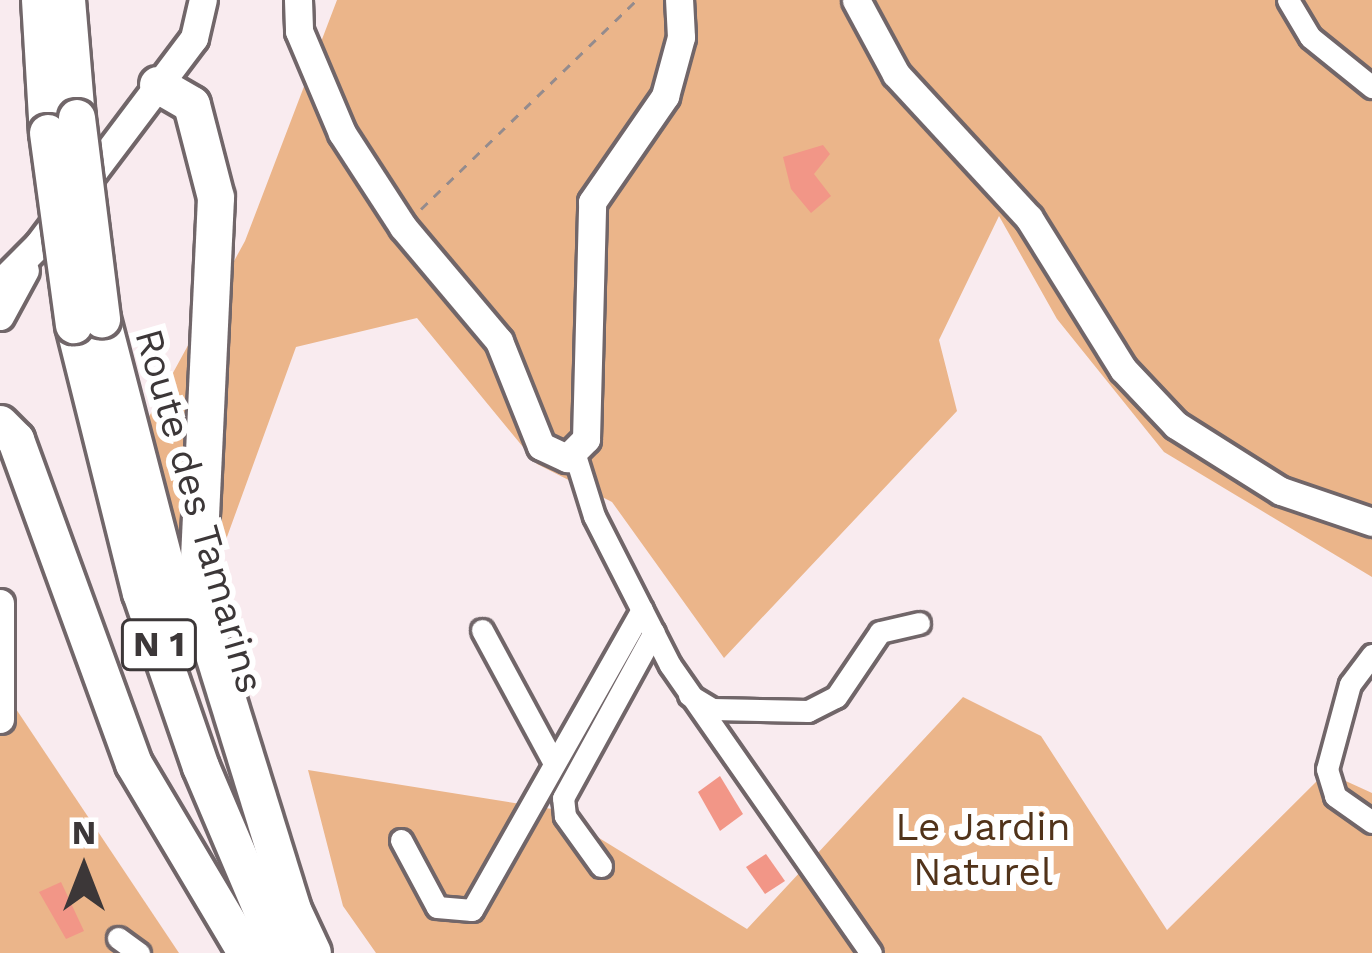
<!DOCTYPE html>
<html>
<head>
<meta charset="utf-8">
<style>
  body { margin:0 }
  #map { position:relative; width:1372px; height:953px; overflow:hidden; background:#f9ebef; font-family:"Work Sans",sans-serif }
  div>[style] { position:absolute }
  .green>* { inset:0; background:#ebb58a }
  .building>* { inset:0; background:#f29687 }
  .path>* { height:3px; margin-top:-1.5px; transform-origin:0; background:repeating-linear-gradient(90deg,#948b8d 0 9px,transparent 0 18px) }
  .roads { filter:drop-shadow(3px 0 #716669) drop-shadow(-3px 0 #716669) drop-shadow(0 3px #716669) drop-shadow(0 -3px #716669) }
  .street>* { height:21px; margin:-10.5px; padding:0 10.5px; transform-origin:10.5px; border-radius:10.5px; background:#fff }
  .secondary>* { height:27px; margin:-13.5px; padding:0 13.5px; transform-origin:13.5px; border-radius:13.5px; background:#fff }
  .highway>* { height:36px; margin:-18px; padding:0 18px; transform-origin:18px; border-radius:18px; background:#fff }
  .bridges { filter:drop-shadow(3px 0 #716669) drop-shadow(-3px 0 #716669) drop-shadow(0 3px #716669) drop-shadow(0 -3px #716669) }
  .highway-bridge>* { height:36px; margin:-18px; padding:0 18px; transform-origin:18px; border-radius:18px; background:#fff }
  span { translate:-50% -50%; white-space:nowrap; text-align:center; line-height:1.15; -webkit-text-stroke:12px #fff; paint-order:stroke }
  .shield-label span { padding:3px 9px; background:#fff; border:3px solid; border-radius:9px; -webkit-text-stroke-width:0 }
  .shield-label { font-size:36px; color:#3c3738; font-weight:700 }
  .street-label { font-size:39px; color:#3c3738 }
  .park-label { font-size:39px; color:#51331a }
  .north { position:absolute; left:24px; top:809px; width:120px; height:120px; -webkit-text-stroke:9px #fff; paint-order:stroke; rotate:0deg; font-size:33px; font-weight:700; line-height:48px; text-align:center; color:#3c3738 }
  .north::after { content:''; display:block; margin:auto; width:42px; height:54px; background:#3c3738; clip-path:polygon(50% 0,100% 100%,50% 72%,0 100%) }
</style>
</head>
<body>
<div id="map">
  <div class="green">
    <div style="clip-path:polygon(337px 0,1372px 0,1372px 577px,1164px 452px,1057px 319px,999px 216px,939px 340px,957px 411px,724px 658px,612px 502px,537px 464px,417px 318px,296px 347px,203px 603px,103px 501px,245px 241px)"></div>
    <div style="clip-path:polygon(0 685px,179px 953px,0 953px)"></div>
    <div style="clip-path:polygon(963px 697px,1041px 736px,1167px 930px,1326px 772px,1372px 793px,1372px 953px,376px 953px,343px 906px,308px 770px,552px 809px,747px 929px)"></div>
  </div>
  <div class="building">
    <div style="clip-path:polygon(823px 145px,830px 154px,814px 174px,831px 196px,811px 213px,791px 189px,783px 157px)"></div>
    <div style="clip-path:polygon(720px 776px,743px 814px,720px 831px,698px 792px)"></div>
    <div style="clip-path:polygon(766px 854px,785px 881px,765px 894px,746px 867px)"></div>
    <div style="clip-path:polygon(61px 882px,84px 931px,66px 939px,39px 892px)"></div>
  </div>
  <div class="path">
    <div style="left:421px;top:209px;width:301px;rotate:-44.1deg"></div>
  </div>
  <div class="roads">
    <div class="street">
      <div style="left:1288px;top:0;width:43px;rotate:59.3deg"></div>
      <div style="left:1310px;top:37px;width:80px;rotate:38.9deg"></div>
      <div style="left:575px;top:455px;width:64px;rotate:72.7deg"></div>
      <div style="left:594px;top:516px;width:167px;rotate:63deg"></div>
      <div style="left:670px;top:665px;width:351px;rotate:55.1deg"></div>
      <div style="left:482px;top:630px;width:151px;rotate:61.6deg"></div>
      <div style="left:1372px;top:655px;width:36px;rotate:127deg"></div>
      <div style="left:1350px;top:684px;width:88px;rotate:105.1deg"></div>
      <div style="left:1327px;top:769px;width:28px;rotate:73deg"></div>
      <div style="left:1335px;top:796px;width:45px;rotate:35.1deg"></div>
      <div style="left:689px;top:695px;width:27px;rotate:31deg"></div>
      <div style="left:712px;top:709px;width:96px;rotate:1.2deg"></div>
      <div style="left:808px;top:711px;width:31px;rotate:-27deg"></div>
      <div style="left:836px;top:697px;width:78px;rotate:-55.9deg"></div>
      <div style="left:880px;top:632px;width:40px;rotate:-13deg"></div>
      <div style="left:401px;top:840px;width:76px;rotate:61.8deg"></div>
      <div style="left:437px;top:907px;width:35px;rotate:5deg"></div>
      <div style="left:472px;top:910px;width:345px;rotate:-60.5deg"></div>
      <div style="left:601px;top:866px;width:62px;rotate:-125.8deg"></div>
      <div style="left:565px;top:816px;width:18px;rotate:-96deg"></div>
      <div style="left:563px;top:798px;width:189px;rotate:-61.3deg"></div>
      <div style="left:118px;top:938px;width:26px;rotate:36deg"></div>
    </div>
    <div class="secondary">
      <div style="left:298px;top:0;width:31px;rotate:88deg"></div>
      <div style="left:299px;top:31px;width:111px;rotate:67.1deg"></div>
      <div style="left:342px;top:133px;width:112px;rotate:57deg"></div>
      <div style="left:403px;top:227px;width:149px;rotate:49.9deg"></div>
      <div style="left:499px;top:341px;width:113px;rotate:68.2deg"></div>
      <div style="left:541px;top:446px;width:29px;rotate:25deg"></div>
      <div style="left:567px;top:458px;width:27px;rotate:-45deg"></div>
      <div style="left:586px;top:439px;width:237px;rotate:-88.5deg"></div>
      <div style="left:592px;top:202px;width:129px;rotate:-55.4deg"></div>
      <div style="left:665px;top:96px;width:61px;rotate:-74.8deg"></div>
      <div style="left:681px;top:37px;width:37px;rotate:-93deg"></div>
      <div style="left:856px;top:0;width:84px;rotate:61.6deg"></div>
      <div style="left:896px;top:74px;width:196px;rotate:47.3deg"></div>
      <div style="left:1029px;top:218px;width:178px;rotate:58.1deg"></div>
      <div style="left:1123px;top:369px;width:77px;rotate:46.6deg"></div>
      <div style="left:1176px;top:425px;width:124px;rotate:32.2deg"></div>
      <div style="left:1281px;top:491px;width:96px;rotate:18.8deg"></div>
      <div style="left:0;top:283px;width:54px;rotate:-45deg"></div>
      <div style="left:38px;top:245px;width:259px;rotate:-53deg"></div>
      <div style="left:194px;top:38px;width:39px;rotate:-77deg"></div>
      <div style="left:0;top:316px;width:52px;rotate:-61.5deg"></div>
      <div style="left:0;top:603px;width:116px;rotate:90deg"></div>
    </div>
    <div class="highway">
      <div style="left:40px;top:0;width:133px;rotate:86.6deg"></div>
      <div style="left:67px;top:0;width:118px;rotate:85.2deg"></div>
      <div style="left:158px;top:85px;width:39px;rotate:30deg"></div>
      <div style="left:192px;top:105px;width:96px;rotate:75.5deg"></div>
      <div style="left:216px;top:198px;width:402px;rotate:92.7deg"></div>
      <div style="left:197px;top:600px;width:325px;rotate:72.8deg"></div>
      <div style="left:102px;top:319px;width:331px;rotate:75.5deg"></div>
      <div style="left:74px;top:325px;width:276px;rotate:76deg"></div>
      <div style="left:141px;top:593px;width:184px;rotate:71deg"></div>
      <div style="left:201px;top:767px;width:202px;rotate:67deg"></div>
      <div style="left:0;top:424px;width:23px;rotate:45deg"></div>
      <div style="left:16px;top:440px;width:345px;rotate:70deg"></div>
      <div style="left:134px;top:764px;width:220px;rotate:59.3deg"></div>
      <div style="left:284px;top:891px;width:68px;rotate:64.9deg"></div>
    </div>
  </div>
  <div class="bridges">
    <div class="highway-bridge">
      <div style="left:77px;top:118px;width:203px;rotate:82.9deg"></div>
      <div style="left:48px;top:133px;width:194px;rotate:82.3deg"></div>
    </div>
  </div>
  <div class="shield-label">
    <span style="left:159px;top:645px">N 1</span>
  </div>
  <div class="street-label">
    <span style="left:199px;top:511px;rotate:74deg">Route des Tamarins</span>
  </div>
  <div class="park-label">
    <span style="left:983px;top:850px">Le Jardin<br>Naturel</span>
  </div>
  <div class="north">N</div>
</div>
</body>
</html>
